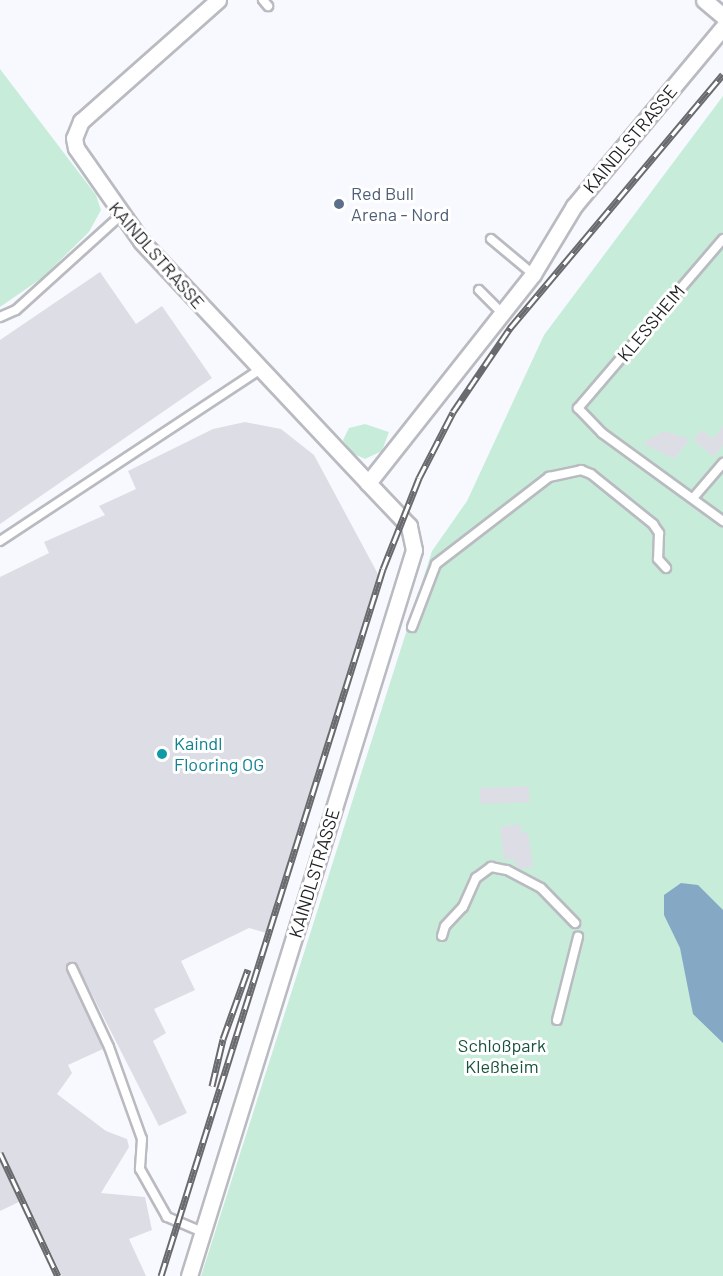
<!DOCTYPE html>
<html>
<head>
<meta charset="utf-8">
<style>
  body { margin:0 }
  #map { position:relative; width:723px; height:1276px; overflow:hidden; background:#f8f9ff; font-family:Barlow,sans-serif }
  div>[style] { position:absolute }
  .green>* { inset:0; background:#c7edda }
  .water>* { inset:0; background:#85a8c5 }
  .building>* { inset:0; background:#dddee5 }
  .roads { filter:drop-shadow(2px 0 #b9bbc1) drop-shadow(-2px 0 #b9bbc1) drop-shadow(0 2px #b9bbc1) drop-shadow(0 -2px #b9bbc1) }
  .lane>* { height:8px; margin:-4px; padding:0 4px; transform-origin:4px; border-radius:4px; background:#fff }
  .street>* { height:15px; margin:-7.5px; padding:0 7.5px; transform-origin:7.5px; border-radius:7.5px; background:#fff }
  .rail>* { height:7px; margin-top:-3.5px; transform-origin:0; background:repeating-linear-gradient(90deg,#fff 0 14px,#696a6e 0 28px); box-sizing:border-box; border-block:2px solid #696a6e }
  .dots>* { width:16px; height:16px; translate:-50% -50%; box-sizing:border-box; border:3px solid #fff; border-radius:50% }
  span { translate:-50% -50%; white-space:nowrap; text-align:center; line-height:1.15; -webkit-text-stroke:6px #fff; paint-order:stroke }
  .street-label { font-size:18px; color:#1e1f21 }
  .service-label { font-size:18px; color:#4e5e75 }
  .left { translate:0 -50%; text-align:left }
  .culture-label { font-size:18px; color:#0d838f }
  .park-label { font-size:18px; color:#1b523c }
</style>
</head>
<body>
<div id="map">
  <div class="green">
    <div style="clip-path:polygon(0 69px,96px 195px,101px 210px,89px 232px,42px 278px,0 307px)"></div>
    <div style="clip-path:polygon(723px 96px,723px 1276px,201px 1276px,432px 551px,467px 501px,544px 335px)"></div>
    <div style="clip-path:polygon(365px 424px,389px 432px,382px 451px,365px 459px,352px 453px,343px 440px,349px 428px)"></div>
  </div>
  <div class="water">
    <div style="clip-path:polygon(681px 883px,698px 885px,723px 910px,723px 1043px,693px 1014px,680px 948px,664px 915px,664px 895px)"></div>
  </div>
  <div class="building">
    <div style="clip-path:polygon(100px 272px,136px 324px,162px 306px,212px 378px,0 524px,0 340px)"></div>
    <div style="clip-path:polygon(245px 422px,281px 429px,314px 455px,379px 576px,267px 933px,249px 928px,181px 961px,195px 990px,154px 1009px,166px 1033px,153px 1041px,187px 1113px,159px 1126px,77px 965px,67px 965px,103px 1049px,68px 1065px,72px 1073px,57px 1094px,106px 1131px,127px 1139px,129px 1147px,101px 1193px,145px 1197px,152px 1230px,129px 1239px,146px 1276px,62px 1276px,25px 1199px,0 1211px,0 577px,49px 553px,44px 542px,105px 515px,99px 506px,136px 489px,128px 471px,213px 429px)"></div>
    <div style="clip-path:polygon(723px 426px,723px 446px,714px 457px,693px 440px,702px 430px,713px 439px)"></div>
    <div style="clip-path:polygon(664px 431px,690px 439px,674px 459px,642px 443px)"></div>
    <div style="clip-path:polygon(529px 786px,530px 802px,480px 804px,480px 788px)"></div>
    <div style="clip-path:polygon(520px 824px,522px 833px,528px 833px,533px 867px,519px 869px,512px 859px,504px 860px,500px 827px)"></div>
  </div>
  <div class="roads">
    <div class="lane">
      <div style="left:263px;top:0;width:8px;rotate:50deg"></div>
      <div style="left:491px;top:239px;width:55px;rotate:39.8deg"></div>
      <div style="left:723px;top:239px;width:223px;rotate:130.6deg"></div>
      <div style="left:578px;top:408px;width:35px;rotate:46deg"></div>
      <div style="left:602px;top:433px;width:150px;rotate:36deg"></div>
      <div style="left:479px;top:290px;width:33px;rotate:45deg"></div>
      <div style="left:0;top:317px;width:17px;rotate:-24deg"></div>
      <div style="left:16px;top:310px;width:140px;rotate:-42.1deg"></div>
      <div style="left:694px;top:497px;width:45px;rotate:-49.5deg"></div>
      <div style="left:0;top:541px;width:313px;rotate:-33.4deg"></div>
      <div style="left:412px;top:627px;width:67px;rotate:-69.1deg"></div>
      <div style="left:436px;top:564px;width:143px;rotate:-37.6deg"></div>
      <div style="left:549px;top:477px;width:33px;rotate:-12deg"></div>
      <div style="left:581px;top:470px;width:11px;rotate:22deg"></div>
      <div style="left:591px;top:474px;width:80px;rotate:38.9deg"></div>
      <div style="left:653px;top:524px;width:11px;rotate:56deg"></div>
      <div style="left:659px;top:533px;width:26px;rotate:92deg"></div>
      <div style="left:658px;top:559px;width:12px;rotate:48deg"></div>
      <div style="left:442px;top:936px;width:10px;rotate:-73deg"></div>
      <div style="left:445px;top:926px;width:26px;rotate:-47deg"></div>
      <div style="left:463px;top:907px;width:32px;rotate:-66deg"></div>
      <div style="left:476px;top:878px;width:19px;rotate:-36deg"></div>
      <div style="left:491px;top:867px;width:16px;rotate:11deg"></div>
      <div style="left:507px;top:870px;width:38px;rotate:28deg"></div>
      <div style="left:541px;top:888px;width:49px;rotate:45.8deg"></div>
      <div style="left:72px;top:968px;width:87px;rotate:64.9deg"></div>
      <div style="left:109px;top:1047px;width:98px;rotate:70.3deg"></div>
      <div style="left:142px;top:1139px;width:30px;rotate:94deg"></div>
      <div style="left:140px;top:1169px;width:55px;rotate:60.6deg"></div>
      <div style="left:167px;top:1217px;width:39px;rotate:23deg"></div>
      <div style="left:557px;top:1020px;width:86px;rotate:-75.8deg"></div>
    </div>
    <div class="street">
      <div style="left:218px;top:0;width:183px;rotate:138.5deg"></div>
      <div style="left:81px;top:121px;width:18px;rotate:112deg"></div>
      <div style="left:74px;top:138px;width:10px;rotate:79deg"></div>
      <div style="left:76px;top:148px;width:113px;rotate:55deg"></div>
      <div style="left:141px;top:241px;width:332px;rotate:46.8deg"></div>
      <div style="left:704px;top:0;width:25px;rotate:40deg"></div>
      <div style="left:189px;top:1276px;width:760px;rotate:-72.78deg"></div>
      <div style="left:414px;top:550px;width:25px;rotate:-102deg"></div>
      <div style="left:409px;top:526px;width:59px;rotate:-133.6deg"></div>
      <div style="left:368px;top:483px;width:266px;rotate:-51.7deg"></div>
      <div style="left:533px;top:274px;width:79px;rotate:-58.9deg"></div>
      <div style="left:574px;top:206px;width:233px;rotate:-50.2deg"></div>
    </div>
  </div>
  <div class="rail">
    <div style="left:212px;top:1086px;width:48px;rotate:-76.8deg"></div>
    <div style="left:223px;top:1039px;width:74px;rotate:-70.3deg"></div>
    <div style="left:0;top:1153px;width:136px;rotate:64.8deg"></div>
    <div style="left:161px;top:1276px;width:741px;rotate:-72.57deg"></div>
    <div style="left:383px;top:569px;width:98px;rotate:-68.4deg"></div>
    <div style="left:419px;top:478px;width:74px;rotate:-62.7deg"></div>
    <div style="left:453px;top:412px;width:102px;rotate:-55.8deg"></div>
    <div style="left:510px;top:328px;width:331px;rotate:-50deg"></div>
  </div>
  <div class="dots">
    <div style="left:339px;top:204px;background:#5c6f8a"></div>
    <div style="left:162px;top:754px;background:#0f9aa8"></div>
  </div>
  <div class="street-label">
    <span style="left:630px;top:139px;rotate:-50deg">KAINDLSTRASSE</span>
    <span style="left:157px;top:255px;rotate:49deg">KAINDLSTRASSE</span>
    <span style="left:651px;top:323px;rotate:-50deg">KLESSHEIM</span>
    <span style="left:314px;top:873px;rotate:-73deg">KAINDLSTRASSE</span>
  </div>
  <div class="service-label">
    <span class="left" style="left:351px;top:204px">Red Bull<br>Arena - Nord</span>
  </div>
  <div class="culture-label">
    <span class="left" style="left:174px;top:754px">Kaindl<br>Flooring OG</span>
  </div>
  <div class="park-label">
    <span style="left:502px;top:1056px">Schloßpark<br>Kleßheim</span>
  </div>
</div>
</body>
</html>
